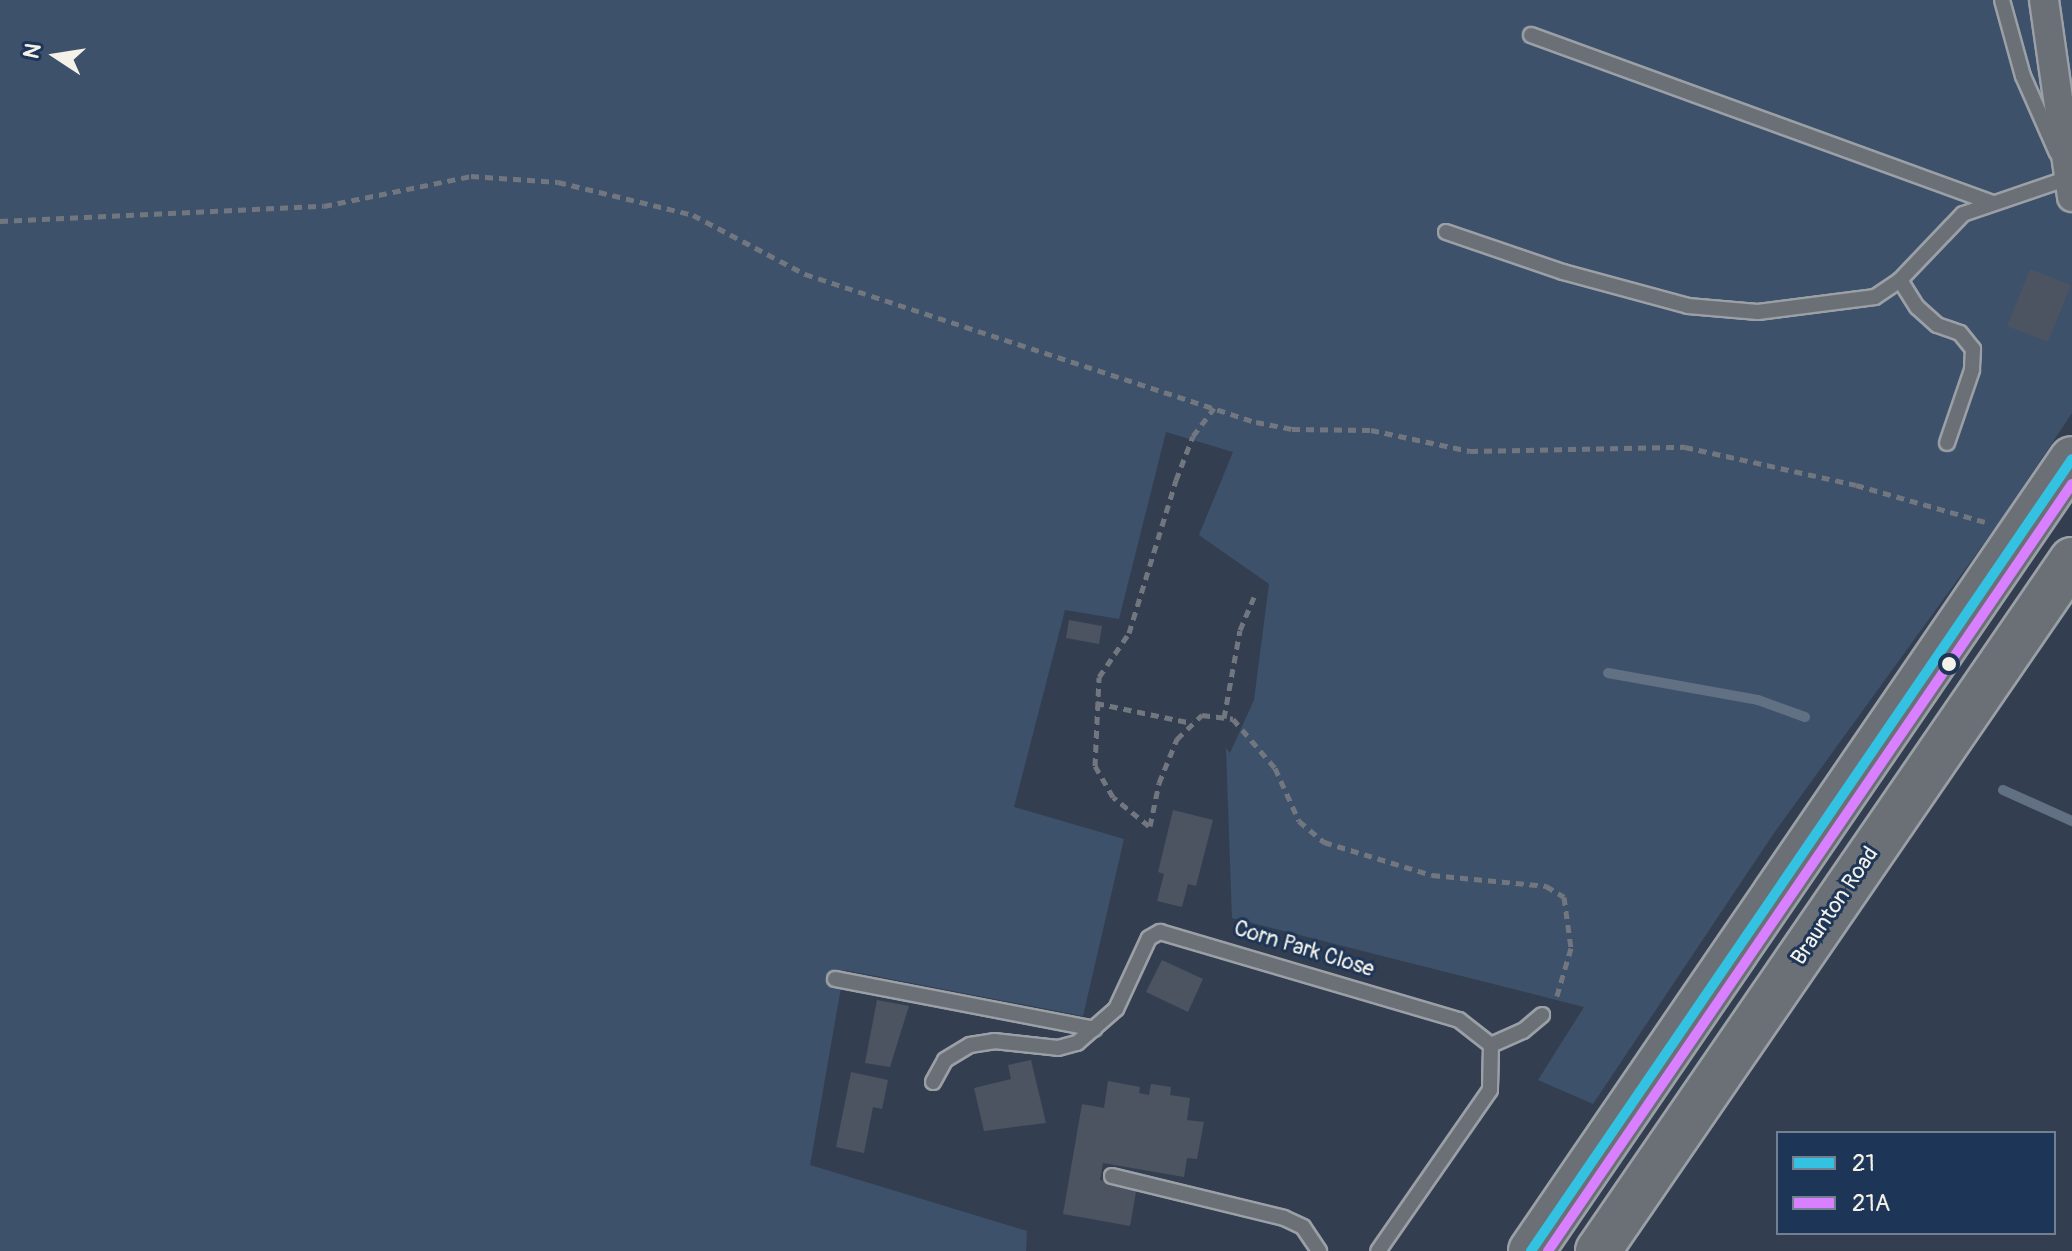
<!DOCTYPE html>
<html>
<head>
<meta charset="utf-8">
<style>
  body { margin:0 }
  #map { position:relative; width:2072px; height:1251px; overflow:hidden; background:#333f50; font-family:Pangolin,sans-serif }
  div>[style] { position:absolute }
  .green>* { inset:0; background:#3e516b }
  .stream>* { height:10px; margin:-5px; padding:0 5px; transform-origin:5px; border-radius:5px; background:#627083 }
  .building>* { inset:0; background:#4b5460 }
  .path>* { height:5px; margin-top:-2.5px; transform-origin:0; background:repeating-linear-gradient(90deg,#72777f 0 8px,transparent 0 14px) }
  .roads { filter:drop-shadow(2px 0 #9ba0a6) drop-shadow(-2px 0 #9ba0a6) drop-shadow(0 2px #9ba0a6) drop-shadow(0 -2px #9ba0a6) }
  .service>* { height:14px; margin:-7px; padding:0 7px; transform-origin:7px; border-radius:7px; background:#6b7077 }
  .minor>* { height:28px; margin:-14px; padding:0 14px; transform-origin:14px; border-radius:14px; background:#6b7077 }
  .primary>* { height:44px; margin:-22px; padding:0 22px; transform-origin:22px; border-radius:22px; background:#6b7077 }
  .bus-1>* { height:10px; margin:-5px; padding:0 5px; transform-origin:5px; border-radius:5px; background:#33c2e2 }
  .bus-2>* { height:10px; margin:-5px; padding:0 5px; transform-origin:5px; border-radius:5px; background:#d880ff }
  .dots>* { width:22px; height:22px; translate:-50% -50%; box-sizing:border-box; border:4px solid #1d3557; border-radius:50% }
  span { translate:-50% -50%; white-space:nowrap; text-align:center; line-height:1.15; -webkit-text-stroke:6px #1d3557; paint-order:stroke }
  .street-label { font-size:22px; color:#f4f1e8 }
  .legend { position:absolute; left:1776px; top:1131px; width:280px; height:104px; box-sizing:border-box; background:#1d3557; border:2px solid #738091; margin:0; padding:10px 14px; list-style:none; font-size:24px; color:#f4f1e8 }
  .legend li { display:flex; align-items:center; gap:16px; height:40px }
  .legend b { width:40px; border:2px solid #738091 }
  .north { position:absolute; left:16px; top:16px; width:80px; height:80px; -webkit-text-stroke:6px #1d3557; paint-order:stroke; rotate:282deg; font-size:22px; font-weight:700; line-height:32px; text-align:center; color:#f4f1e8 }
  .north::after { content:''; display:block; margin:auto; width:28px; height:36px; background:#f4f1e8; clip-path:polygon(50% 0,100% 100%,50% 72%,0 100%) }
</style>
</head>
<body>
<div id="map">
  <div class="green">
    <div style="clip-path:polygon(0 0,2072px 0,2072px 413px,2003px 517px,1774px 833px,1593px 1104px,1538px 1080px,1584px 1007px,1232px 918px,1226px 748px,1230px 753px,1254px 700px,1269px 584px,1199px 535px,1233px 452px,1166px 432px,1119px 619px,1065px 610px,1014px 807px,1124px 839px,1083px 1016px,844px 970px,810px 1165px,1027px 1231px,1026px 1251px,0 1251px)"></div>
  </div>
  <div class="stream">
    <div style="left:1608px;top:673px;width:152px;rotate:10.2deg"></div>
    <div style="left:1758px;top:700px;width:50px;rotate:19.9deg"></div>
    <div style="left:2003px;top:790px;width:76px;rotate:24.2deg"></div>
  </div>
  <div class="building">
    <div style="clip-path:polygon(2030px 269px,2071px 285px,2048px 342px,2007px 326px)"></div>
    <div style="clip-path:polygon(1069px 620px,1102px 626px,1099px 644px,1066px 638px)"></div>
    <div style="clip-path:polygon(1173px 810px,1213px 820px,1196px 886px,1188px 884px,1182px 907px,1157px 901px,1164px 874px,1158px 872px)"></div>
    <div style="clip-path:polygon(1162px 960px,1203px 979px,1188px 1012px,1146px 992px)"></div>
    <div style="clip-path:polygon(877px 1000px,909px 1006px,890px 1067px,865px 1063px)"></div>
    <div style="clip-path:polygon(1031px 1060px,1046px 1123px,984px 1131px,974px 1088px,1011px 1079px,1008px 1065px)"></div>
    <div style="clip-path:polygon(851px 1072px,888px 1080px,882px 1109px,873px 1107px,864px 1153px,836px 1147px)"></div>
    <div style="clip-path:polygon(1108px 1081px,1140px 1087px,1139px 1093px,1149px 1095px,1151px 1084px,1171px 1087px,1170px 1095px,1190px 1098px,1187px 1120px,1204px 1122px,1197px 1159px,1187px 1158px,1184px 1177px,1103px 1163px,1100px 1180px,1137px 1186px,1130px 1226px,1063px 1214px,1082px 1104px,1104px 1108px)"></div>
  </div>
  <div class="path">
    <div style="left:0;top:221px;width:324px;rotate:-2.7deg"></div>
    <div style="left:324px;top:206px;width:150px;rotate:-11.5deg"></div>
    <div style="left:471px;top:176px;width:87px;rotate:3.9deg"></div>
    <div style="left:558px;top:182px;width:139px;rotate:13.7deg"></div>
    <div style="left:693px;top:215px;width:127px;rotate:27.8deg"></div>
    <div style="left:805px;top:274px;width:475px;rotate:18.2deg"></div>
    <div style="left:1256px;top:422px;width:37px;rotate:11deg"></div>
    <div style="left:1292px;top:429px;width:79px;rotate:0.7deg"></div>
    <div style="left:1371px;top:430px;width:101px;rotate:12deg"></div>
    <div style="left:1470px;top:451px;width:215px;rotate:-1.1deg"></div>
    <div style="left:1685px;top:447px;width:175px;rotate:12.5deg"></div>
    <div style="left:1856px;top:485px;width:134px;rotate:16deg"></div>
    <div style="left:1096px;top:703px;width:98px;rotate:11.8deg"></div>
    <div style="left:1224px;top:718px;width:89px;rotate:-79.7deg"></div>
    <div style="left:1240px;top:630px;width:36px;rotate:-67deg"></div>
    <div style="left:1149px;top:826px;width:46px;rotate:-141.1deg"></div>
    <div style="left:1113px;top:797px;width:36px;rotate:-120deg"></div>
    <div style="left:1095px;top:766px;width:89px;rotate:-87.4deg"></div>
    <div style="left:1099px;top:677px;width:53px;rotate:-55.7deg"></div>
    <div style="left:1129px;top:633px;width:160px;rotate:-72.9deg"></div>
    <div style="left:1176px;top:480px;width:47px;rotate:-68.9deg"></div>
    <div style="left:1193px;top:436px;width:35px;rotate:-53deg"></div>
    <div style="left:1150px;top:826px;width:44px;rotate:-78.2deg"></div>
    <div style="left:1159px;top:783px;width:48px;rotate:-67.8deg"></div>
    <div style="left:1177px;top:739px;width:35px;rotate:-44deg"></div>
    <div style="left:1202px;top:715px;width:31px;rotate:7deg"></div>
    <div style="left:1233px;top:719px;width:65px;rotate:49.4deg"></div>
    <div style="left:1275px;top:768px;width:58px;rotate:65.6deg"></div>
    <div style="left:1299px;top:821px;width:33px;rotate:40deg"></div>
    <div style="left:1324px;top:842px;width:113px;rotate:17deg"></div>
    <div style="left:1432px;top:875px;width:115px;rotate:5.5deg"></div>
    <div style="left:1546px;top:886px;width:21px;rotate:31deg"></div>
    <div style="left:1564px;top:897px;width:51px;rotate:82.2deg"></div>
    <div style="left:1571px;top:948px;width:53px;rotate:106.4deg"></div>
  </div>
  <div class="roads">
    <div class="service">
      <div style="left:2002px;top:0;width:79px;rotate:74.6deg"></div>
      <div style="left:2023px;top:76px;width:84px;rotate:66.2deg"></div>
      <div style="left:1531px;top:35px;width:489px;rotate:20deg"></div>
      <div style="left:1446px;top:232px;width:124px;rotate:18.9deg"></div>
      <div style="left:1563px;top:272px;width:130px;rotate:15.2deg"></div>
      <div style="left:1688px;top:306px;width:70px;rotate:4.9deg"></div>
      <div style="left:1758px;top:312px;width:118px;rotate:-7.3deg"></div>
      <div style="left:1875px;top:297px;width:30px;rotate:-34deg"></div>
      <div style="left:1900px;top:280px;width:91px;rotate:-46.3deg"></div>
      <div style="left:1963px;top:214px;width:111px;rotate:-18.9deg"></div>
      <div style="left:2068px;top:178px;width:7px;rotate:-117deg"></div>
      <div style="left:1900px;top:280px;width:32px;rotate:58deg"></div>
      <div style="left:1917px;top:307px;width:27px;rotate:42deg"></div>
      <div style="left:1937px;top:325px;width:24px;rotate:19deg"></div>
      <div style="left:1960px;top:333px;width:21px;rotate:51deg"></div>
      <div style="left:1973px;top:349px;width:21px;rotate:93deg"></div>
      <div style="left:1972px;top:370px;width:77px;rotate:108.9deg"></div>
      <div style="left:835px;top:979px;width:264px;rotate:10.9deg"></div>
      <div style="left:1491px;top:1045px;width:35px;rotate:-24deg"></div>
      <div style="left:1523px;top:1031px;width:25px;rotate:-40deg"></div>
      <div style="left:933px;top:1082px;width:25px;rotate:-61deg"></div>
      <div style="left:945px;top:1060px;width:29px;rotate:-31deg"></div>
      <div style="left:970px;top:1045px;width:24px;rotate:-9deg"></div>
      <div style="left:994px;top:1041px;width:64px;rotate:6.2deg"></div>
      <div style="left:1058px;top:1048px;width:20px;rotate:-15deg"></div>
      <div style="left:1077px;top:1043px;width:52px;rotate:-41.1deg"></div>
      <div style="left:1116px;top:1009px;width:78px;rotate:-65.1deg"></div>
      <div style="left:1149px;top:938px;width:13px;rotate:-29deg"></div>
      <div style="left:1160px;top:932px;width:312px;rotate:16.4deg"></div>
      <div style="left:1459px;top:1020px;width:41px;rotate:38deg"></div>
      <div style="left:1491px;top:1045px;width:45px;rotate:91.3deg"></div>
      <div style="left:1490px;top:1090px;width:196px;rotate:124.8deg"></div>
      <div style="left:1112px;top:1176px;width:177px;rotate:13.7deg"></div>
      <div style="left:1284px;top:1218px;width:21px;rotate:25deg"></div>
      <div style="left:1303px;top:1227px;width:29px;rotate:56deg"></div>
    </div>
    <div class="minor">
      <div style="left:2044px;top:0;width:199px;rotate:81.9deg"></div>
    </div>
    <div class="primary">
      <div style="left:1531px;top:1251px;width:959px;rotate:-55.66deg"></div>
      <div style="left:1598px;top:1251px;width:838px;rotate:-55.55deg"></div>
    </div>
  </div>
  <div class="bus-1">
    <div style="left:1531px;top:1251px;width:959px;rotate:-55.66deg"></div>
  </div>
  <div class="bus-2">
    <div style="left:1548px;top:1251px;width:929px;rotate:-55.66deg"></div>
  </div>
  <div class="dots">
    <div style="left:1949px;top:664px;background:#f4f1e8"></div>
  </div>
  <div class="street-label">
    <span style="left:1835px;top:906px;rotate:-56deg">Braunton Road</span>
    <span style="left:1304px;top:949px;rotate:17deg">Corn Park Close</span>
  </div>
  <ul class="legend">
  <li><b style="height:10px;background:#33c2e2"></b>21</li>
  <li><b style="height:10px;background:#d880ff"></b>21A</li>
  </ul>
  <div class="north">N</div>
</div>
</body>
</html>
